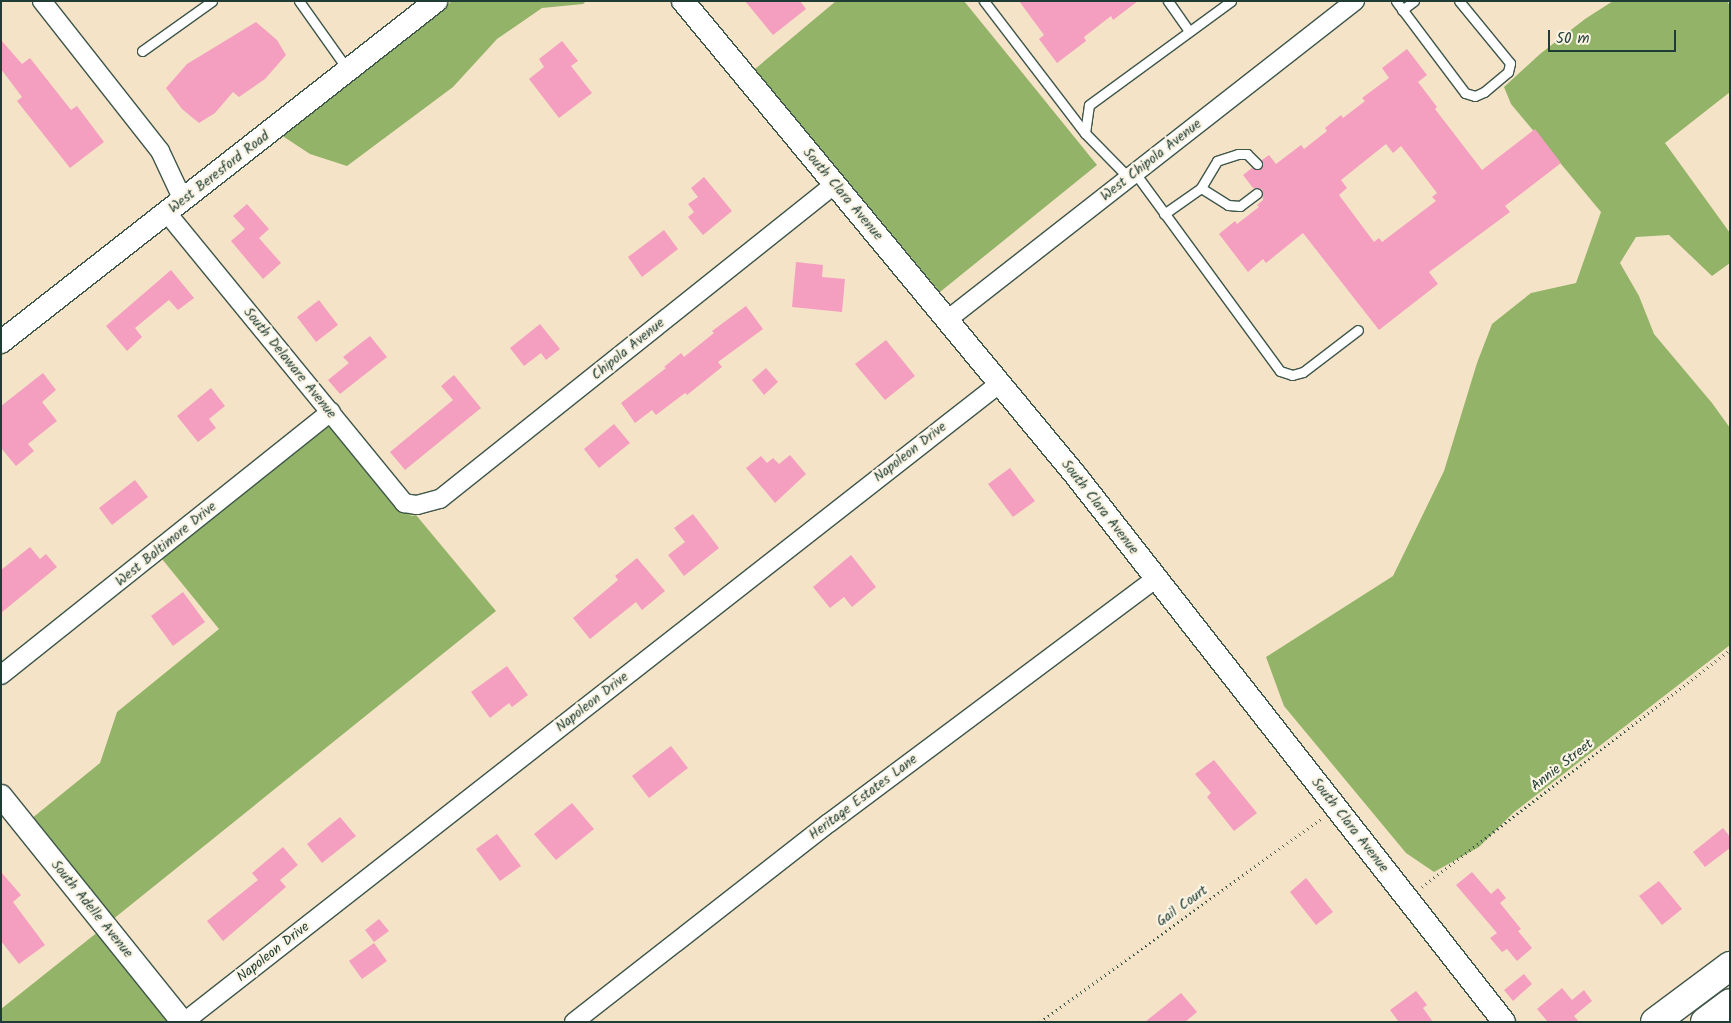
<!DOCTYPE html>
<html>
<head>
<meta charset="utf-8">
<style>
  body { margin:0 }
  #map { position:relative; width:1731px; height:1023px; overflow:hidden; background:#f4e3c7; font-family:Kalam,sans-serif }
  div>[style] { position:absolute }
  .forest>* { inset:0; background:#93b468 }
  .building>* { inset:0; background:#f49fc0 }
  .path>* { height:3px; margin-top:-1.5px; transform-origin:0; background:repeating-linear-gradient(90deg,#3f564a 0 1px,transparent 0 5px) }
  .roads { filter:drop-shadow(1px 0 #3f564a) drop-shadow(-1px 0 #3f564a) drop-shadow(0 1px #3f564a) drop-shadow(0 -1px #3f564a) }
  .service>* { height:9px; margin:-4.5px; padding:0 4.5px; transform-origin:4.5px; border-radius:4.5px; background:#fff }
  .minor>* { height:18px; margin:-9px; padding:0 9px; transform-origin:9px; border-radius:9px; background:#fff }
  .tertiary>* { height:22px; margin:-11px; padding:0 11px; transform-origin:11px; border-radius:11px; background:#fff }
  .trunk>* { height:28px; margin:-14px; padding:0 14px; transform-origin:14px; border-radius:14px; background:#fff }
  span { translate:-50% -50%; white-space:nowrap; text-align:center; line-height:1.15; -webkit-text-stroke:4.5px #fcf5e5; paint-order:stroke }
  .street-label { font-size:14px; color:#1f3d34 }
  .frame { position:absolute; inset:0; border:2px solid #1f3d34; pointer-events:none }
  .scale { position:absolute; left:1548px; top:30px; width:128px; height:22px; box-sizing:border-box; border:2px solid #1f3d34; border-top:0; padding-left:6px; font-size:15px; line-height:18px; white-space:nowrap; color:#1f3d34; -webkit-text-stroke:4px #fcf5e5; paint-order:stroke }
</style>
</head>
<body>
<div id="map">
  <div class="forest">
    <div style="clip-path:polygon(452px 1px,586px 1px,583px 4px,542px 8px,497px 39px,453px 87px,347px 166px,310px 154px,281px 135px)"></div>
    <div style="clip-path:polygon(836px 1px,964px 1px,1097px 165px,940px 292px,755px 69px)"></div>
    <div style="clip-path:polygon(1613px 1px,1727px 1px,1730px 6px,1730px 92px,1665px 143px,1730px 233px,1730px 263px,1712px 276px,1669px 235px,1636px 237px,1620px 263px,1639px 296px,1654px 334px,1712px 403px,1730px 428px,1730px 645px,1513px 813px,1479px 847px,1434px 872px,1406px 853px,1284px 706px,1266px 657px,1393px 576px,1444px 471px,1477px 363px,1492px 324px,1531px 293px,1576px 283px,1601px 212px,1511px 104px,1504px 87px,1540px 54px,1585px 19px)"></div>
    <div style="clip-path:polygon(330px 425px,397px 508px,410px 513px,411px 516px,416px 515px,496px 611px,112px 920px,31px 819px,100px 763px,117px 712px,219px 629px,162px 559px)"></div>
    <div style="clip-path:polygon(99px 931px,171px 1022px,1px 1022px,1px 1009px)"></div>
  </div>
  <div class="building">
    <div style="clip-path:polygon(745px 1px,800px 1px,806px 9px,773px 35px)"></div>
    <div style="clip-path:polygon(1019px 1px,1138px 1px,1113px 20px,1111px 16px,1084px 37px,1086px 41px,1057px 63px,1039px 39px,1044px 35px)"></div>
    <div style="clip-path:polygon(256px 22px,277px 40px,286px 55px,265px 79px,239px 97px,233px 92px,215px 113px,199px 123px,182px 109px,166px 88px,187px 64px)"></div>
    <div style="clip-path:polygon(1px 40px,22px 64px,30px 58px,71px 110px,77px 106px,104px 142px,70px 168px,17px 101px,22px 97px,1px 69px)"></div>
    <div style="clip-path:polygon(562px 41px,578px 61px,571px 66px,592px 93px,559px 118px,529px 79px,544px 67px,539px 59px)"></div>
    <div style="clip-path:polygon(evenodd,1407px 49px,1427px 75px,1418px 82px,1437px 107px,1435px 109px,1482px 170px,1535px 129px,1561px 163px,1505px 206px,1510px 212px,1429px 272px,1438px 284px,1379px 330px,1303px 233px,1266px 263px,1263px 259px,1248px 272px,1219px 234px,1235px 221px,1237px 224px,1259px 207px,1257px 205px,1263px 200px,1262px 189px,1253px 188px,1243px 175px,1252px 168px,1256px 170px,1261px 169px,1262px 160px,1269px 155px,1276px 164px,1301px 145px,1304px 149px,1327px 131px,1325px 128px,1341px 115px,1343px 118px,1365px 101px,1362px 98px,1389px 78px,1382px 68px,1407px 49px,1386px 144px,1393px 153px,1401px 146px,1437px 193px,1432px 197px,1436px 201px,1382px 242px,1379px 238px,1374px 242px,1339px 195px,1347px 188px,1341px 180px,1386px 144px)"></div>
    <div style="clip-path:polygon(704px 177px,732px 211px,703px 235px,688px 217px,694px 212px,688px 204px,698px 197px,691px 188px)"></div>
    <div style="clip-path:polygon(247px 204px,269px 229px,259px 238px,281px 263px,263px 279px,231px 241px,245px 229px,233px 216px)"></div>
    <div style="clip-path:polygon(664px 230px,678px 249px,642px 277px,628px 257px)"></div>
    <div style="clip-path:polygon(796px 262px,823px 265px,822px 277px,845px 279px,842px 312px,792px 307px)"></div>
    <div style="clip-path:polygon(171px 270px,194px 298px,178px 310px,169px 300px,135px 328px,142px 337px,127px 351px,106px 326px)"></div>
    <div style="clip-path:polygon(319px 300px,338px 325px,316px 342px,297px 317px)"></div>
    <div style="clip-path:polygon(746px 306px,763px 329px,718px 362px,722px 367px,687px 395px,685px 393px,656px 415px,652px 410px,635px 423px,621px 403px,666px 368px,664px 367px,681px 353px,684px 357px,714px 333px,712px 331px)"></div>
    <div style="clip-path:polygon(540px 324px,560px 349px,546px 360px,541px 353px,524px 366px,510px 348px)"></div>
    <div style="clip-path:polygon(370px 336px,387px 357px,340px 394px,328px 380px,349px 363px,343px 357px)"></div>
    <div style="clip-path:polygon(886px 340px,915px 376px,885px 400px,855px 364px)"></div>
    <div style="clip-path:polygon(766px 368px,778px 382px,764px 395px,752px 380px)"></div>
    <div style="clip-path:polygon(43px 373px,56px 390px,42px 402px,57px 421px,28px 444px,34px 451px,16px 466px,1px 448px,1px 406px)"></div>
    <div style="clip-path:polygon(454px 375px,481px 408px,405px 470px,390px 452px,453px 400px,441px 386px)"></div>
    <div style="clip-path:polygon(211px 388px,225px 406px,209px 419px,216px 428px,198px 442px,177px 416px)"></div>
    <div style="clip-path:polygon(614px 424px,630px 443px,599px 468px,584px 449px)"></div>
    <div style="clip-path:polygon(790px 455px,806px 474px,775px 503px,746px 468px,761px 456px,767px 463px,773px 458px,779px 464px)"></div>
    <div style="clip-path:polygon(1010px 468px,1035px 501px,1013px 517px,988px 484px)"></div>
    <div style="clip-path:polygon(135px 480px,148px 497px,112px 525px,99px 508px)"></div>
    <div style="clip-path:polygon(693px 514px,719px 548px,684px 576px,668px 555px,685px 542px,674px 528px)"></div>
    <div style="clip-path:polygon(30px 547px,40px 559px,46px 554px,57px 567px,1px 613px,1px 570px)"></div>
    <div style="clip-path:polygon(851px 555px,876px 587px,852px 607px,844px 597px,830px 608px,813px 587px)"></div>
    <div style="clip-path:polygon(637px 558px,665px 591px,642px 610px,636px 602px,590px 639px,573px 618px,618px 580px,615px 576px)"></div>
    <div style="clip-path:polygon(183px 592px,205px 622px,173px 646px,151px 616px)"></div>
    <div style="clip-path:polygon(507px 666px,528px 695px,512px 707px,509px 703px,490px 718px,471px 692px)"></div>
    <div style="clip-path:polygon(671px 746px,688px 768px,649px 798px,632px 776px)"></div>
    <div style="clip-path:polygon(1214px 760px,1257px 813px,1234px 831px,1207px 797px,1211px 793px,1195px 774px)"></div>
    <div style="clip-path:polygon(572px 803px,594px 829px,556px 860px,534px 834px)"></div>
    <div style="clip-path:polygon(340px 817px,356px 836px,322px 863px,307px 844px)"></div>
    <div style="clip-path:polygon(1723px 828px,1730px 837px,1730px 848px,1705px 867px,1693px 852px)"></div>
    <div style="clip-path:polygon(497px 834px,521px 866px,500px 881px,476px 849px)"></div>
    <div style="clip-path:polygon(283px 847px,298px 865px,280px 880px,286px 887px,223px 941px,207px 921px,258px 880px,252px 873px)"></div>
    <div style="clip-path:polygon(1px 872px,21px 895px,13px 902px,45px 945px,19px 964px,1px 941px)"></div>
    <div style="clip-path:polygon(1472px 872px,1491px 894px,1498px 888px,1506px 898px,1500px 903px,1521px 929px,1518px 931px,1532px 948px,1517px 961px,1507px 949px,1502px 952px,1490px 938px,1497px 933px,1456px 885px)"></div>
    <div style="clip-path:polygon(1306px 878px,1333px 912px,1316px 925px,1290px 892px)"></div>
    <div style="clip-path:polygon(1659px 881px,1682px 909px,1662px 925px,1639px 896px)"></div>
    <div style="clip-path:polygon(379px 919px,389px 931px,374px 942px,365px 930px)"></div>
    <div style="clip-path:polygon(374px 943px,387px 961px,362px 979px,349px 961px)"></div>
    <div style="clip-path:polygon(1524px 974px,1532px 984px,1513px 1001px,1504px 990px)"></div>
    <div style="clip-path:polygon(1562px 988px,1572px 1000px,1584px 990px,1592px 1001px,1574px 1016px,1579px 1022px,1548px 1022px,1537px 1009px)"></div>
    <div style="clip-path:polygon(1416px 991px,1427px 1005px,1423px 1008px,1433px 1022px,1399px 1022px,1390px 1010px)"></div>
    <div style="clip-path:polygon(1181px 993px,1197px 1012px,1185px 1022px,1145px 1022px)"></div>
  </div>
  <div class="path">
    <div style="left:1422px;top:887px;width:389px;rotate:-37.6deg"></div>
    <div style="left:1040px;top:1022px;width:348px;rotate:-35.9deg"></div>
  </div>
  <div class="roads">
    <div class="service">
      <div style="left:299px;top:1px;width:85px;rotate:54.6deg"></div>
      <div style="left:984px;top:1px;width:166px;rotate:52.6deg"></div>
      <div style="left:1168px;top:1px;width:37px;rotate:55deg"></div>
      <div style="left:1396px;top:1px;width:115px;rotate:53.1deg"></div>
      <div style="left:1465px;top:93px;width:10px;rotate:17deg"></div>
      <div style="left:1475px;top:96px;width:10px;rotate:-24deg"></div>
      <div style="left:1484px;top:92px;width:31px;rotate:-40deg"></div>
      <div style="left:1508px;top:72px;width:9px;rotate:-77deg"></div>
      <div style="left:1510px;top:63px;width:80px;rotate:-129.4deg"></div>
      <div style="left:1402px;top:10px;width:15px;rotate:-37deg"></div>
      <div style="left:142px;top:51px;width:86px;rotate:-35.5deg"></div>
      <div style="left:1257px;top:164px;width:14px;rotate:-135deg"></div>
      <div style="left:1247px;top:154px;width:9px;rotate:180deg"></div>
      <div style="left:1238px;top:154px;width:22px;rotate:162deg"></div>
      <div style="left:1217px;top:161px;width:31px;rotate:121deg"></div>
      <div style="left:1201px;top:188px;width:32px;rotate:32deg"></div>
      <div style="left:1228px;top:205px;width:12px;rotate:5deg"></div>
      <div style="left:1240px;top:206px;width:21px;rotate:-37deg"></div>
      <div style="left:1135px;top:173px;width:245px;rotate:53.8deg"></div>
      <div style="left:1280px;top:371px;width:13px;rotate:18deg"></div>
      <div style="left:1292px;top:375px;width:11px;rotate:-15deg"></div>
      <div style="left:1303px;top:372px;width:69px;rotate:-37.4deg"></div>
      <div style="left:1129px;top:178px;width:63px;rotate:-134.4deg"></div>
      <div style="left:1085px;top:133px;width:28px;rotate:-82deg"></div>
      <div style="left:1089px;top:105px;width:176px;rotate:-36.2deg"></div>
      <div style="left:1164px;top:214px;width:45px;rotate:-35.1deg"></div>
    </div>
    <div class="minor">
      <div style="left:42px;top:1px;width:191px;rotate:51.8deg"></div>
      <div style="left:160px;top:151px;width:54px;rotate:64.9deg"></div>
      <div style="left:167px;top:213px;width:375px;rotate:50.7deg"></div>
      <div style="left:404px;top:503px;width:13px;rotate:9deg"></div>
      <div style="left:417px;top:505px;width:24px;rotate:-15deg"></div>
      <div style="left:440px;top:499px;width:505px;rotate:-38.57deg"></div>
      <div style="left:947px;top:320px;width:518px;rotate:-38.02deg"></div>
      <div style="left:1px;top:675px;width:422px;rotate:-38.6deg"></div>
      <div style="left:184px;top:1022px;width:1036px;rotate:-38.06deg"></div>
      <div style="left:574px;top:1022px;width:323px;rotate:-38deg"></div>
      <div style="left:829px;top:823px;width:409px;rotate:-36.8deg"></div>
    </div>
    <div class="tertiary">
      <div style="left:683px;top:1px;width:618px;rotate:50.38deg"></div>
      <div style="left:1077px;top:477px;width:692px;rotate:51.92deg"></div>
      <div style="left:1px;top:342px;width:553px;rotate:-38.09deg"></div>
      <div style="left:1px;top:796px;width:290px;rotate:51.2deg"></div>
    </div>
    <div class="trunk">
      <div style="left:1655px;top:1022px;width:94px;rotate:-36.7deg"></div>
      <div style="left:1705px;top:1022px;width:31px;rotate:-37deg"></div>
    </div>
  </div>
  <div class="street-label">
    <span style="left:1151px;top:160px;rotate:-38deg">West Chipola Avenue</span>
    <span style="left:219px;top:172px;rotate:-38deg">West Beresford Road</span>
    <span style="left:843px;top:194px;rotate:50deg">South Clara Avenue</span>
    <span style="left:628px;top:349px;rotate:-39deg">Chipola Avenue</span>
    <span style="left:290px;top:363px;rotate:51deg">South Delaware Avenue</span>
    <span style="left:910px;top:452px;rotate:-38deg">Napoleon Drive</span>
    <span style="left:1100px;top:507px;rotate:52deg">South Clara Avenue</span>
    <span style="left:166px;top:544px;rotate:-39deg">West Baltimore Drive</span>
    <span style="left:592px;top:702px;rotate:-38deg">Napoleon Drive</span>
    <span style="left:1562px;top:765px;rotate:-38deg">Annie Street</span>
    <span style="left:863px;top:797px;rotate:-37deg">Heritage Estates Lane</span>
    <span style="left:1350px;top:825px;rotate:52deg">South Clara Avenue</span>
    <span style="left:1182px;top:906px;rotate:-36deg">Gail Court</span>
    <span style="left:92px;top:909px;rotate:51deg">South Adelle Avenue</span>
    <span style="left:273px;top:952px;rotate:-38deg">Napoleon Drive</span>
  </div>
  <div class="frame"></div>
  <div class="scale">50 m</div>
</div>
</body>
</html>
